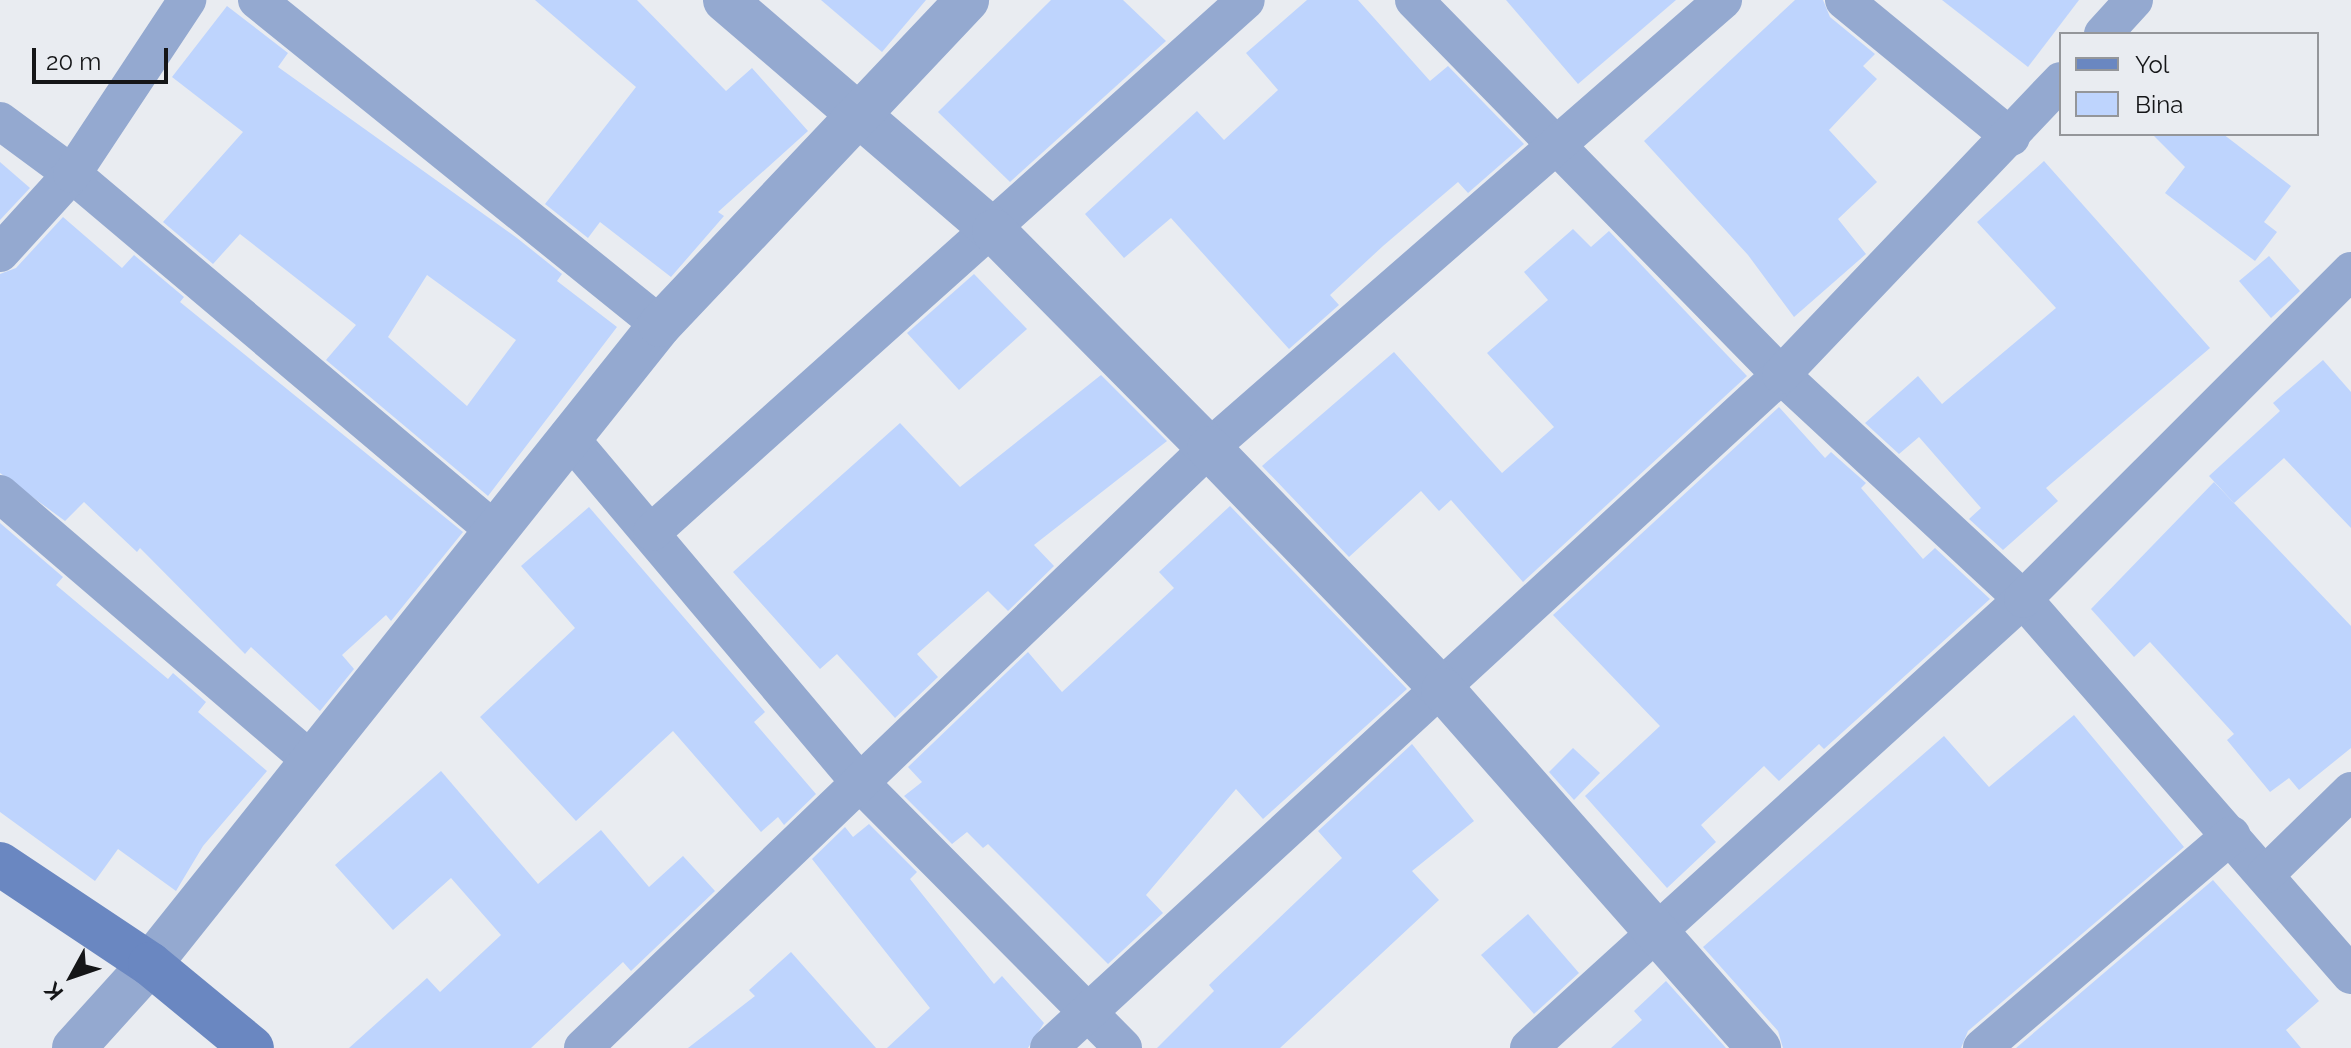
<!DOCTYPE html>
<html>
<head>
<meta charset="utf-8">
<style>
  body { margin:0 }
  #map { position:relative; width:2351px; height:1048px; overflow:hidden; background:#e9ecf1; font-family:Raleway,sans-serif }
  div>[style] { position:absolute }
  .building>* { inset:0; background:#bed4fd }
  .minor>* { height:38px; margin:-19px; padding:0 19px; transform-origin:19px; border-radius:19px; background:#94a9d0 }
  .tertiary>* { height:44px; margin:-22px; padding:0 22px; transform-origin:22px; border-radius:22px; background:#94a9d0 }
  .secondary>* { height:44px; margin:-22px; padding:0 22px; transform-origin:22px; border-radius:22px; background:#6a87c1 }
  span { translate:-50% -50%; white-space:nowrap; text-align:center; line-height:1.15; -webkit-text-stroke:7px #e9ecf1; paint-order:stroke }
  .legend { position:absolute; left:2059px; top:32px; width:260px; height:104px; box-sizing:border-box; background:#e9ecf1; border:2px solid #94969a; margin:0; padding:10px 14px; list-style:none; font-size:24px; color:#151618 }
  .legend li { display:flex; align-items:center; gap:16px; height:40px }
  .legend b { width:40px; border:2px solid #94969a }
  .north { position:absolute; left:32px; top:936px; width:80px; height:80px; -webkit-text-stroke:6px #e9ecf1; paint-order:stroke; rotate:230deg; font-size:22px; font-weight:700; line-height:32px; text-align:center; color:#151618 }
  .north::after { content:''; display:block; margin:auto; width:28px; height:36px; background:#151618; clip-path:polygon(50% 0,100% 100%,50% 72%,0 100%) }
  .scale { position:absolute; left:32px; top:48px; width:136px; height:36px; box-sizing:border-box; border:4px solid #151618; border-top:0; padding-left:10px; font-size:24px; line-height:28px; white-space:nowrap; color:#151618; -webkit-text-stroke:6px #e9ecf1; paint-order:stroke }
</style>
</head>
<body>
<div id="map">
  <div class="building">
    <div style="clip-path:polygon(535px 0,637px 0,726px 91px,752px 68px,808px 131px,718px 212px,724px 216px,671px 277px,600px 222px,588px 238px,545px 204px,636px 87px)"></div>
    <div style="clip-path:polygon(821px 0,926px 0,882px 52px)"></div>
    <div style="clip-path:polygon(1051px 0,1123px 0,1166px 41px,1010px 182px,938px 112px)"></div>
    <div style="clip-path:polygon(1307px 0,1358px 0,1430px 81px,1448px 66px,1524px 144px,1468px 193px,1458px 182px,1383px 246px,1330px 295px,1339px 305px,1289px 349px,1171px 218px,1124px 258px,1085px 214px,1197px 111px,1224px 140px,1278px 90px,1246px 53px)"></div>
    <div style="clip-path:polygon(1506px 0,1676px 0,1578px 84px)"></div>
    <div style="clip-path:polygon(1795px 0,1823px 0,1830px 17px,1875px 54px,1863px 66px,1877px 79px,1829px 130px,1877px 182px,1838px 219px,1866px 254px,1794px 317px,1748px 255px,1644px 141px)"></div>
    <div style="clip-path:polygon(1942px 0,2079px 0,2028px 67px)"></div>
    <div style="clip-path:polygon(evenodd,227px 6px,288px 53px,278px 67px,517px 238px,562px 274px,557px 281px,617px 327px,488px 496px,326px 360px,356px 325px,240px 234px,213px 264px,163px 222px,243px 132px,172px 77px,227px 6px,427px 275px,516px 340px,467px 406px,388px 337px,427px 275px)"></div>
    <div style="clip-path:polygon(2152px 134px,2223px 134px,2291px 186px,2264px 222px,2277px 232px,2255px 261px,2165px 193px,2185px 167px)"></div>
    <div style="clip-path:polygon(2044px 161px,2210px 348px,2046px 488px,2058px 501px,2003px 550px,1969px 519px,1981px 508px,1919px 437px,1899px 454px,1865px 423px,1918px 376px,1942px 404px,2056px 308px,1977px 222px)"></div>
    <div style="clip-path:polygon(0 162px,30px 188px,0 220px)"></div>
    <div style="clip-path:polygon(63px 217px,122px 268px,134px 255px,184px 297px,180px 302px,463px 532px,391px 621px,386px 615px,342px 655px,354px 669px,320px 711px,251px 647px,245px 654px,140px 548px,137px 552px,84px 502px,65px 521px,0 473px,0 274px,16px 268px)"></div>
    <div style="clip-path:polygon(1573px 229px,1591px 247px,1609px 231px,1747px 376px,1523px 582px,1451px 500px,1439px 511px,1421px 491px,1349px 557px,1262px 466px,1394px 352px,1502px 473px,1554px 427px,1487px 353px,1548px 300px,1524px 272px)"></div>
    <div style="clip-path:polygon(2269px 256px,2300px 291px,2271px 318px,2239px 281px)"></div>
    <div style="clip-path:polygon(974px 274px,1027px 329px,959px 390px,907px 333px)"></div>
    <div style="clip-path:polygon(2323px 360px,2351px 392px,2351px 528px,2284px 458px,2234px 503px,2209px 476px,2280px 411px,2273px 403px)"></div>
    <div style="clip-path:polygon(1101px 375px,1167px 441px,1034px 545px,1054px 566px,1008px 611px,988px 591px,917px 654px,938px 677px,895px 718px,837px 654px,820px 669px,733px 572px,900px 423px,960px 487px)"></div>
    <div style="clip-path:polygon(1779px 407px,1825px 458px,1831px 452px,1866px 483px,1861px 488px,1923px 559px,1935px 548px,1990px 599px,1824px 749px,1819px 744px,1779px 781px,1764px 766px,1701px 825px,1716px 842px,1667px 888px,1585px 796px,1660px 726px,1553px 615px)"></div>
    <div style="clip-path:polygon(2214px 482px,2351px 626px,2351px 748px,2299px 790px,2289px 778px,2270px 792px,2227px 740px,2234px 734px,2150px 642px,2134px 657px,2091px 609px)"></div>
    <div style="clip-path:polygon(1230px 506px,1407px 689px,1263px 819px,1236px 789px,1146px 895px,1163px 913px,1108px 964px,988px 844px,983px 848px,967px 832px,952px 844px,904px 796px,922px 782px,908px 767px,1028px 652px,1062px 692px,1174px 588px,1159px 572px)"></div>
    <div style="clip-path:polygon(589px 507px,765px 712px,754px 722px,816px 794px,784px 825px,778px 817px,761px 832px,673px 731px,576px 821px,480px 717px,575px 628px,521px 566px)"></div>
    <div style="clip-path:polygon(0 523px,63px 577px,56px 585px,168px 679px,173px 673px,206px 702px,198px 712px,267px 771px,203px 846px,176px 891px,118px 849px,95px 881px,0 812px)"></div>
    <div style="clip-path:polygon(2074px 715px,2184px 847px,1968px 1031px,1961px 1048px,1783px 1048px,1778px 1031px,1703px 947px,1944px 736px,1989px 787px)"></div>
    <div style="clip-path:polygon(1412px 744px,1474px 821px,1412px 871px,1439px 900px,1280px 1048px,1157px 1048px,1214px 991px,1209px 985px,1342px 858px,1318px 831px)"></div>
    <div style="clip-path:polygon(1573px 748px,1600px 773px,1574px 800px,1549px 772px)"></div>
    <div style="clip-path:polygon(441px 771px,538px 884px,601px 830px,649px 887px,683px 856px,715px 891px,631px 971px,623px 962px,531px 1048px,349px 1048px,427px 978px,440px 992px,501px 935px,451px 878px,393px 930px,335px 865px)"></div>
    <div style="clip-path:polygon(869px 824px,917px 872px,910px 879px,994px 984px,1002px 976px,1044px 1023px,1028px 1048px,887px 1048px,930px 1008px,812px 859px,845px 827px,853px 837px)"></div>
    <div style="clip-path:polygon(2213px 880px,2319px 1001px,2286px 1030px,2301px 1048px,2016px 1048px)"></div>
    <div style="clip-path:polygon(1528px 914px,1579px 973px,1534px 1014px,1481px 955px)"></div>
    <div style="clip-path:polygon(791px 952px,876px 1048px,688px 1048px,755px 996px,749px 990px)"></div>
    <div style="clip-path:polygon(1666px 981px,1726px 1048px,1611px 1048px,1642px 1020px,1634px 1011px)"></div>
  </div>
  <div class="minor">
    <div style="left:257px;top:0;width:518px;rotate:38.88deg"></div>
    <div style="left:1414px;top:0;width:525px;rotate:45.62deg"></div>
    <div style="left:1781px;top:375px;width:330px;rotate:42.8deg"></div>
    <div style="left:2023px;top:599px;width:499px;rotate:48.9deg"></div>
    <div style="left:1844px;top:0;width:216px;rotate:39.4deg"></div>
    <div style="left:2103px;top:34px;width:46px;rotate:-47.6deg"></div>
    <div style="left:0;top:121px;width:89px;rotate:36.4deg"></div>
    <div style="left:72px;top:174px;width:552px;rotate:40.15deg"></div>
    <div style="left:0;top:253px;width:107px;rotate:-47.7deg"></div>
    <div style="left:72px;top:174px;width:209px;rotate:-56.5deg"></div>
    <div style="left:568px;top:436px;width:458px;rotate:49.9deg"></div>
    <div style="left:863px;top:786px;width:369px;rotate:45.2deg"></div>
    <div style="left:0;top:494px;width:408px;rotate:40.6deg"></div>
    <div style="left:652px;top:532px;width:797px;rotate:-41.85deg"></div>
    <div style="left:2266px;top:874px;width:119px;rotate:-44.3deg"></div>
    <div style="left:583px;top:1048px;width:867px;rotate:-43.79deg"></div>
    <div style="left:1209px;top:448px;width:682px;rotate:-41.08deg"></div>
    <div style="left:1049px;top:1048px;width:994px;rotate:-42.6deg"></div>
    <div style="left:1781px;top:375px;width:406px;rotate:-46.4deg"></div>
    <div style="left:1529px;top:1048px;width:668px;rotate:-42.27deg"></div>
    <div style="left:2023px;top:599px;width:464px;rotate:-45deg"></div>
    <div style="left:1982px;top:1048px;width:328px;rotate:-40.5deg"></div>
  </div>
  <div class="tertiary">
    <div style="left:725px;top:0;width:355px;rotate:40.7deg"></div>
    <div style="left:994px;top:231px;width:305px;rotate:45.3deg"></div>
    <div style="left:1209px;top:448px;width:337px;rotate:46deg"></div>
    <div style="left:1443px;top:690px;width:478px;rotate:48.6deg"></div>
    <div style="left:74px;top:1048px;width:113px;rotate:-47.9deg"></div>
    <div style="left:150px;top:964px;width:818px;rotate:-51.41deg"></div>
    <div style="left:660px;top:325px;width:447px;rotate:-46.6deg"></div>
  </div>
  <div class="secondary">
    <div style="left:0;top:864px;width:180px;rotate:33.7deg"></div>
    <div style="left:150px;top:964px;width:132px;rotate:39.5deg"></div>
  </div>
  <ul class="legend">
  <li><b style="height:10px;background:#6a87c1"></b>Yol</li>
  <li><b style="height:22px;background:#bed4fd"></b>Bina</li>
  </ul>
  <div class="north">K</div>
  <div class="scale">20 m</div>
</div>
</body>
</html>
